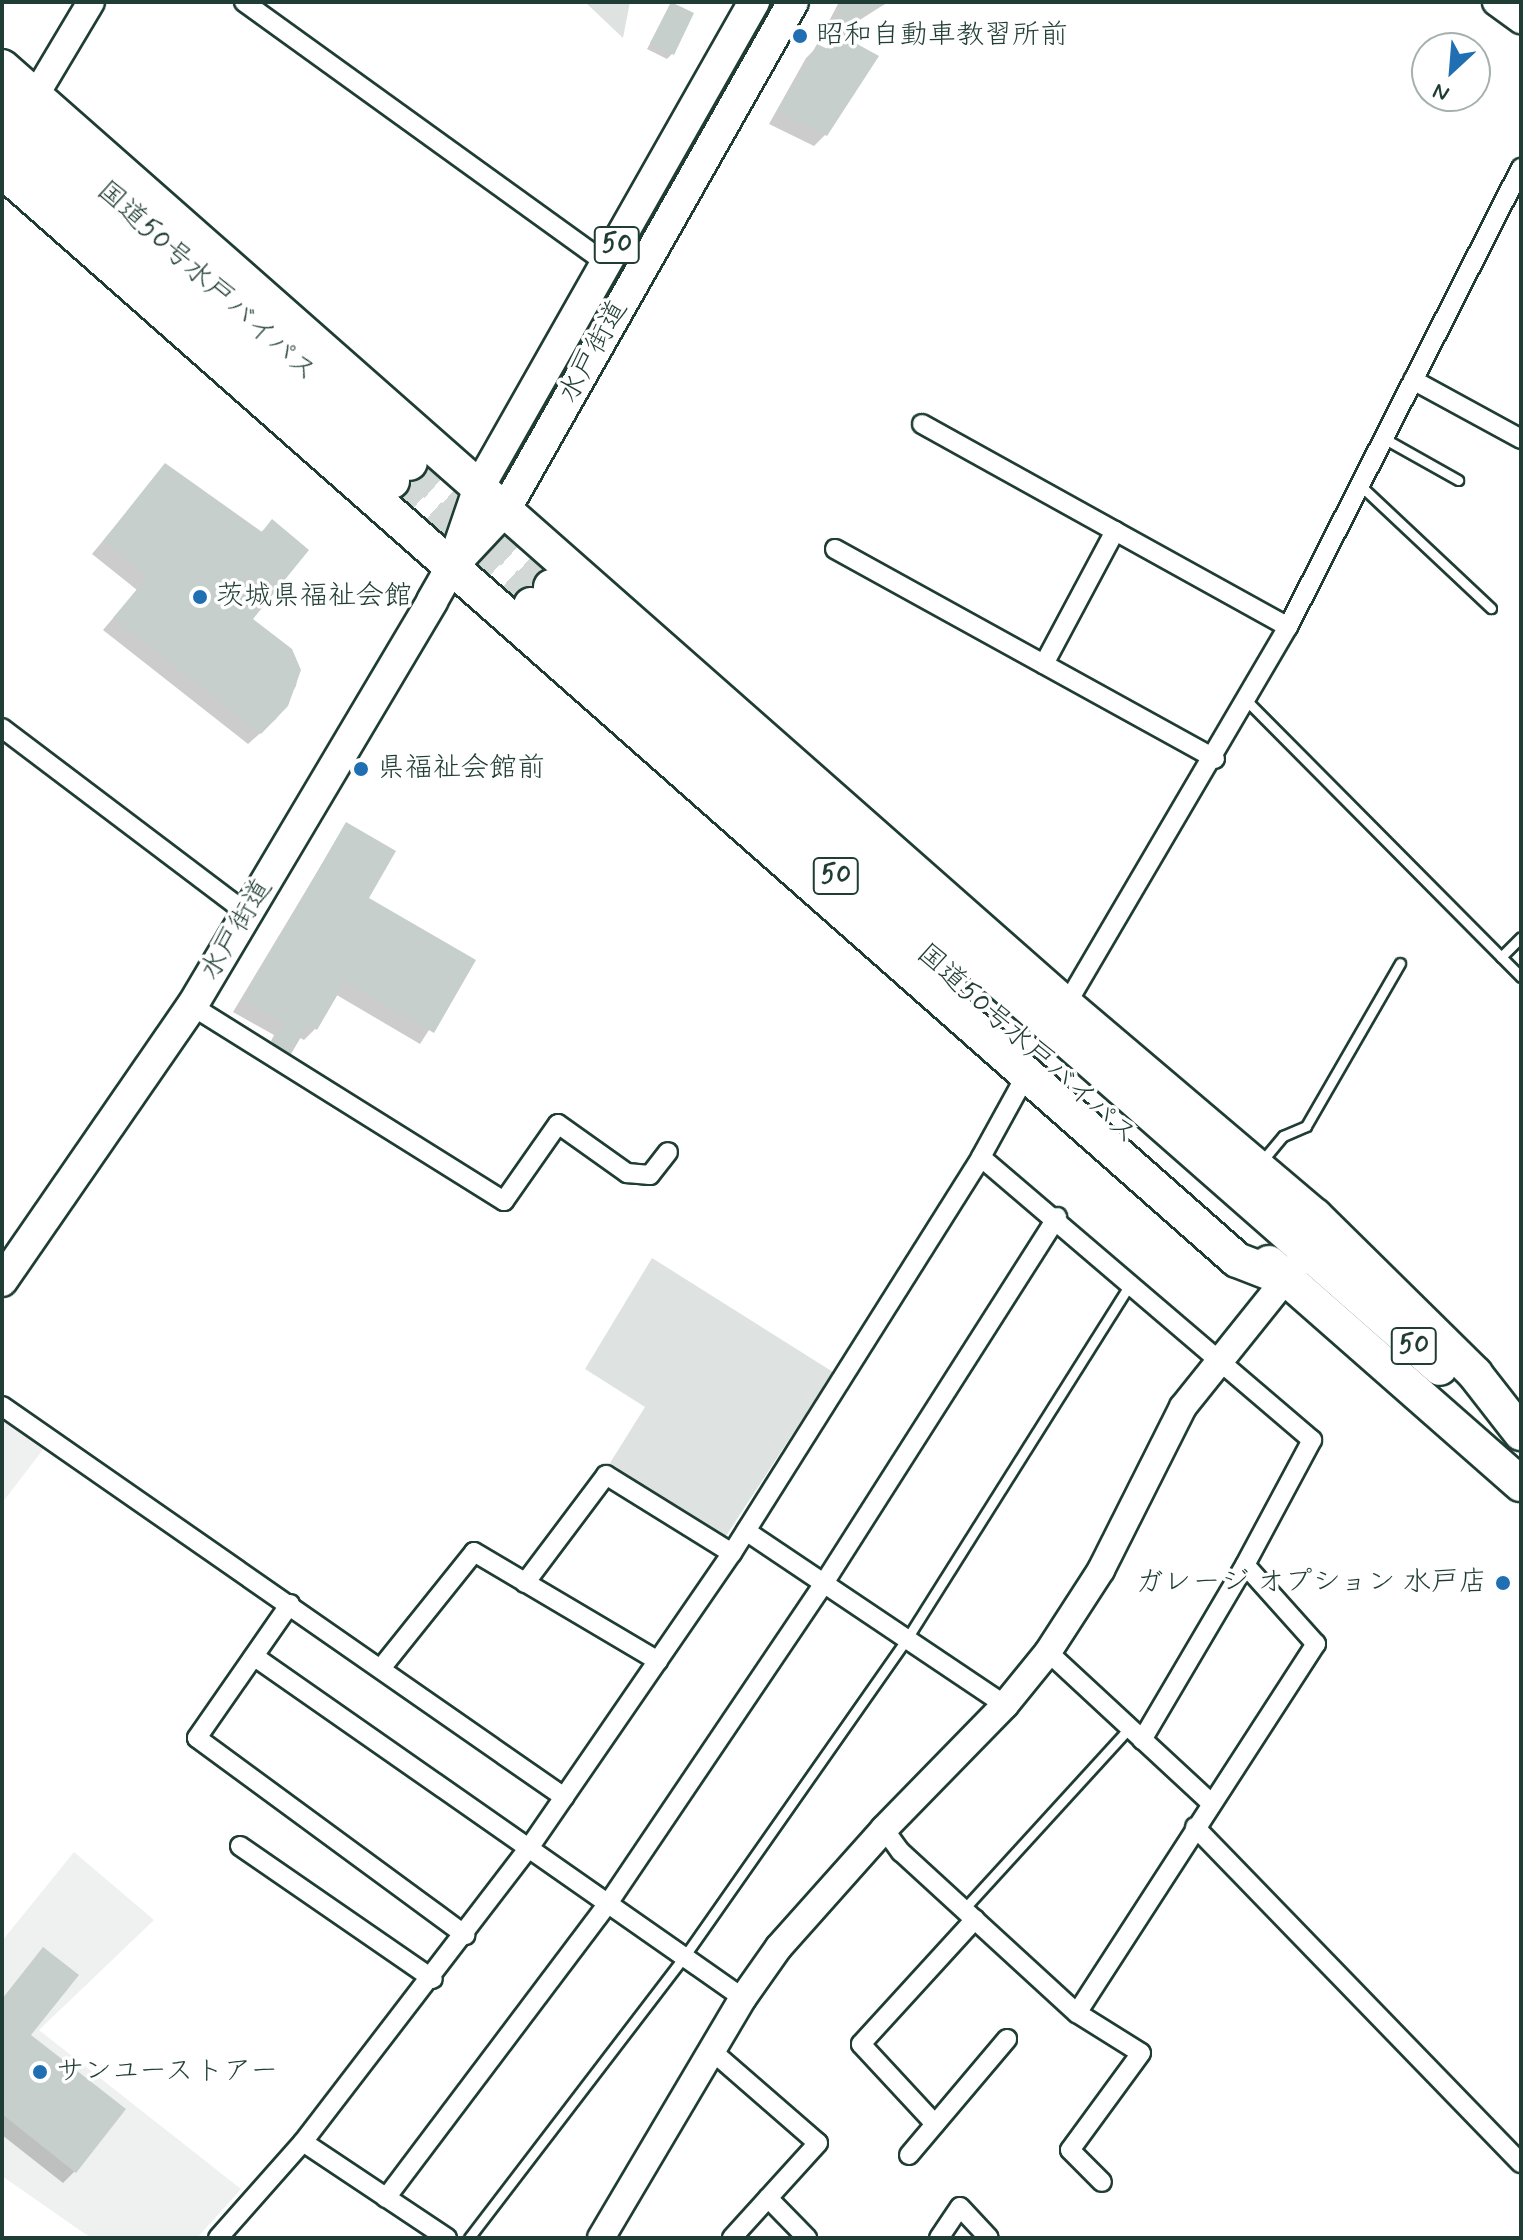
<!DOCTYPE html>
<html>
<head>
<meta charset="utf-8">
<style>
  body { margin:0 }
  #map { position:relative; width:1523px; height:2240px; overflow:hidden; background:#fff; font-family:Mynerve,"Klee One",sans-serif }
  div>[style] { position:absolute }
  .built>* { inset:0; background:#eef1f0 }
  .green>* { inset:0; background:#dee3e2 }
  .shadow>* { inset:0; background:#0003 }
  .building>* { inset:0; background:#c7cfcc }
  .highway-tunnel>* { height:34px; margin-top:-17px; transform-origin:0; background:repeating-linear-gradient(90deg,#d2d8d6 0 34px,transparent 0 51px) }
  .roads { filter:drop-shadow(2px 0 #1f3d34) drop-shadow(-2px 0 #1f3d34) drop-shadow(0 2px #1f3d34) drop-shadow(0 -2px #1f3d34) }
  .lane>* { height:9px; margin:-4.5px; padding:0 4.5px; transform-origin:4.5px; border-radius:4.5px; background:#fff }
  .street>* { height:18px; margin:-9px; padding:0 9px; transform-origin:9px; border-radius:9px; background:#fff }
  .secondary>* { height:26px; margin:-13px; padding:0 13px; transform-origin:13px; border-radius:13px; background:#fff }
  .primary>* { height:30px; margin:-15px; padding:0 15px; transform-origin:15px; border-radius:15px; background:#fff }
  .highway>* { height:34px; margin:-17px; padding:0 17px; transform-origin:17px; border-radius:17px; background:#fff }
  .dots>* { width:22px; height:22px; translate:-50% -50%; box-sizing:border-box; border:4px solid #fff; border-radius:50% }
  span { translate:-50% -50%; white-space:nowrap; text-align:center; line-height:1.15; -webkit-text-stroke:7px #fff; paint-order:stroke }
  .shield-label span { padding:2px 6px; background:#fff; border:2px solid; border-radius:6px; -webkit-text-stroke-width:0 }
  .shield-label { font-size:26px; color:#1f3d34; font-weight:700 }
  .poi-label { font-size:28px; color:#1f3d34 }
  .left { translate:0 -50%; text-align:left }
  .right { translate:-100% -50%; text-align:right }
  .street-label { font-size:28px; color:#1f3d34 }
  .frame { position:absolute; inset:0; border:4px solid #1f3d34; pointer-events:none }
  .north { position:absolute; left:1411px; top:32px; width:80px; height:80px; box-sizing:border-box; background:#fff; border:2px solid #a5b1ae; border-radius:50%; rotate:206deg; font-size:22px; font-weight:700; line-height:32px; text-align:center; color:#1f3d34 }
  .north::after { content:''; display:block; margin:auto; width:28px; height:36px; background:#1f6fb2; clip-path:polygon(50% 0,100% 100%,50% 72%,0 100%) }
</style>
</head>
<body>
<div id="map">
  <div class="built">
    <div style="clip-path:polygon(2px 1416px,45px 1447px,2px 1503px)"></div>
    <div style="clip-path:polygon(74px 1852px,154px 1920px,39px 2030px,241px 2189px,197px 2238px,91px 2238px,2px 2176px,2px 1941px)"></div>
  </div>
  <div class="green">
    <div style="clip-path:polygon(585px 2px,630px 2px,623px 38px)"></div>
    <div style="clip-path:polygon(652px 1258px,833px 1372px,724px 1539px,610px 1463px,645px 1407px,585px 1369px)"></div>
  </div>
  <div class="shadow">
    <div style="clip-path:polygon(839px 2px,888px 2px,855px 23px,846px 39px,826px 134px,814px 146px,769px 124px,806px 58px,818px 46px,826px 50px,836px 34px,825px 29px)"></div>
    <div style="clip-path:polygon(672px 4px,672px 54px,667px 59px,647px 49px)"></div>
    <div style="clip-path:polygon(165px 466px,260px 533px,272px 522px,251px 619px,299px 670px,296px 686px,276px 719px,248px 744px,103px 630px,137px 590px,92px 554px)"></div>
    <div style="clip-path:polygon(346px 824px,366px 899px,473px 961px,420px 1044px,335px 994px,315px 1029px,304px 1040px,298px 1037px,289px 1054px,271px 1041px,274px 1035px,233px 1012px)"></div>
    <div style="clip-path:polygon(2px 1999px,28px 2036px,75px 2171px,63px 2183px,2px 2135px)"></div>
  </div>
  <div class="building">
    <div style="clip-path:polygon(671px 2px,694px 13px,674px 55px,650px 43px)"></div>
    <div style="clip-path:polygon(843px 2px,890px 2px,861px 15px,848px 39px,879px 56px,827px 136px,779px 112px,817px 44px,830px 50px,846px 22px,835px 17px)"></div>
    <div style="clip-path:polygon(165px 463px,262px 532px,272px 519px,309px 550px,253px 619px,292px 649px,301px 670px,288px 706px,261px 734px,113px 618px,147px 577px,103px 541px)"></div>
    <div style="clip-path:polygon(346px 822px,396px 851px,369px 898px,476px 960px,434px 1033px,345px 982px,317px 1030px,308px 1025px,291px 1054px,272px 1044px,284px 1023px,243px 1000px)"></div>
    <div style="clip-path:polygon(43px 1947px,79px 1975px,31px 2035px,126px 2109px,76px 2173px,2px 2114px,2px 1999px)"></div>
  </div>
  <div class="highway-tunnel">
    <div style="left:410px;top:463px;width:188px;rotate:41.3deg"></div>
    <div style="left:392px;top:481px;width:186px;rotate:41.7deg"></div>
  </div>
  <div class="roads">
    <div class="lane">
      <div style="left:1385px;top:439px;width:84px;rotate:29.3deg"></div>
      <div style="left:1362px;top:487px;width:177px;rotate:43.2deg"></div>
      <div style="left:1247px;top:701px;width:389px;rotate:45.2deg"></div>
      <div style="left:1501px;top:957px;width:28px;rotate:-45deg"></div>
      <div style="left:1262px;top:1161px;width:33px;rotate:-50deg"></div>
      <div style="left:1283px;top:1136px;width:25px;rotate:-23deg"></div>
      <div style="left:1306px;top:1126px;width:188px;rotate:-60deg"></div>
      <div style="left:964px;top:1909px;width:245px;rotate:-47.6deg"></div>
      <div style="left:469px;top:2238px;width:354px;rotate:-52.6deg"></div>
      <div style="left:684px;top:1957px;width:387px;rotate:-55deg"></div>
      <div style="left:906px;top:1640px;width:422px;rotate:-57.8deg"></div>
    </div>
    <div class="street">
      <div style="left:244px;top:2px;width:448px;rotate:35.8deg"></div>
      <div style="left:1413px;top:380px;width:123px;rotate:28.6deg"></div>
      <div style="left:922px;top:424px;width:221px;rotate:29deg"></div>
      <div style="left:1115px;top:531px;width:151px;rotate:118.1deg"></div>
      <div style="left:1115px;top:531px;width:198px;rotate:29deg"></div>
      <div style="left:835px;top:549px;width:434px;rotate:28.9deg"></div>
      <div style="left:2px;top:728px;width:307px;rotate:37.1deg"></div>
      <div style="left:1066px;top:1005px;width:438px;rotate:-59.6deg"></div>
      <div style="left:1288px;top:627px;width:515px;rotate:-63.09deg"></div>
      <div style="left:192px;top:1006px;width:368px;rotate:32deg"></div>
      <div style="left:504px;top:1201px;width:94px;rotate:-55deg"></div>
      <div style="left:558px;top:1124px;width:85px;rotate:35.4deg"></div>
      <div style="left:627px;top:1173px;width:23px;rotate:5deg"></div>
      <div style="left:650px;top:1175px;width:29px;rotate:-52deg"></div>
      <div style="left:2px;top:1406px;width:685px;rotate:34.83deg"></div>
      <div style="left:746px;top:1531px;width:312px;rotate:33.9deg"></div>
      <div style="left:525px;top:1583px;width:135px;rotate:-53.1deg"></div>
      <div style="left:606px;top:1475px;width:148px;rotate:31.8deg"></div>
      <div style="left:290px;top:1604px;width:163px;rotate:124.8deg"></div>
      <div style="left:197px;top:1738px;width:333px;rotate:36.3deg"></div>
      <div style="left:1048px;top:1652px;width:222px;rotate:42.8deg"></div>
      <div style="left:255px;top:1657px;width:595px;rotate:34.94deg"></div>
      <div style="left:382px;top:1667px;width:147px;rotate:-51.3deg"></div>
      <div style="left:474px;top:1552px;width:214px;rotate:30.6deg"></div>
      <div style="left:1142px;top:1740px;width:203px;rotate:-59.5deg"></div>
      <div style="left:1195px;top:1827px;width:468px;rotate:45.9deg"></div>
      <div style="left:884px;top:1829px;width:29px;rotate:54deg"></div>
      <div style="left:901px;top:1852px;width:239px;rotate:42.5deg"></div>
      <div style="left:1077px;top:2013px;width:440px;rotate:-57.1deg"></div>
      <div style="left:1316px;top:1644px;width:106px;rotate:-131.9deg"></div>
      <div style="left:1245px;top:1565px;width:142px;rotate:-61.8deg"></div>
      <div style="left:1312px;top:1440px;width:435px;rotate:-139.5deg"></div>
      <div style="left:240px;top:1846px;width:234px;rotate:34.6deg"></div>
      <div style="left:1077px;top:2013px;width:75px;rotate:32deg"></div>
      <div style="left:1141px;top:2053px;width:120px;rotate:126.2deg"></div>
      <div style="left:1070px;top:2150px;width:45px;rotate:45deg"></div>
      <div style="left:712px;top:2051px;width:140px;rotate:41deg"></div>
      <div style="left:818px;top:2143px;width:128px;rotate:132.2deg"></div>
      <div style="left:935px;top:2124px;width:109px;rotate:-132.8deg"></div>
      <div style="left:861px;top:2044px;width:169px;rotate:-47.6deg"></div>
      <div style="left:909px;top:2155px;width:152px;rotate:-49.8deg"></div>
      <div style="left:386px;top:2198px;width:371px;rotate:-53deg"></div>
      <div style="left:609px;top:1902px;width:385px;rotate:-56deg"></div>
      <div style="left:824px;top:1583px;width:434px;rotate:-57.5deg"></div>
      <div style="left:768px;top:2198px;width:56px;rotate:45.7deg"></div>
      <div style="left:218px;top:2238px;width:128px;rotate:-48.5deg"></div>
      <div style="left:447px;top:2238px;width:173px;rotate:-146.3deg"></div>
      <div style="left:303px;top:2142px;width:371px;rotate:-52.5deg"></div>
      <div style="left:529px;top:1848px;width:358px;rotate:-55.5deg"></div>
      <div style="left:732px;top:1553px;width:468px;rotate:-57.8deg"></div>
      <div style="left:981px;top:1157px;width:94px;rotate:-61.2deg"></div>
      <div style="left:939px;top:2238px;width:37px;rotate:-56deg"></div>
      <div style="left:960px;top:2207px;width:42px;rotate:46.9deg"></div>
    </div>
    <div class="secondary">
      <div style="left:1496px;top:2px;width:31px;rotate:36deg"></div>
      <div style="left:35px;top:96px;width:109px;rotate:-59.2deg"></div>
      <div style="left:601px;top:2238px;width:279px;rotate:-59.4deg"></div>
      <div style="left:743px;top:1998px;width:62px;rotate:-54.8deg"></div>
      <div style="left:779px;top:1947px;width:158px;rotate:-48.3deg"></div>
      <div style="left:884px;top:1829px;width:173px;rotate:-45.7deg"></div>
      <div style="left:1005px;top:1705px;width:68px;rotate:-50.9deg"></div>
      <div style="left:1048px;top:1652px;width:98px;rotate:-57.1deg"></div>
      <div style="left:1101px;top:1570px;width:182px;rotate:-63.3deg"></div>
      <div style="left:1183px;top:1407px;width:181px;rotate:-51.3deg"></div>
    </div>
    <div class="primary">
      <div style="left:459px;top:559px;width:67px;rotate:-46.8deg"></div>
      <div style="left:505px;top:510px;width:584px;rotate:-60.45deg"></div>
      <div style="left:2px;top:1281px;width:334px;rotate:-55.4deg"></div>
      <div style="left:192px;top:1006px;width:471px;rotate:-59.3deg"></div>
      <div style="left:432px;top:601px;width:40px;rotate:-60.3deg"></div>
      <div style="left:452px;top:566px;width:83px;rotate:-71.1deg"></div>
      <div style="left:479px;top:487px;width:558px;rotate:-60.45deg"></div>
    </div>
    <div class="highway">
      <div style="left:2px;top:67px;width:1418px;rotate:41.4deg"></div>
      <div style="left:1066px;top:1005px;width:326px;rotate:40.3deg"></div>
      <div style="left:1315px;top:1216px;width:225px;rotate:44.6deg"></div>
      <div style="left:1475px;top:1374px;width:75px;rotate:52.1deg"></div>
      <div style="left:2px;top:101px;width:545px;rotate:41.58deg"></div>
      <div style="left:2px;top:137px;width:520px;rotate:41.41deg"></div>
      <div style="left:2px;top:170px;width:1647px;rotate:41.43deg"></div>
      <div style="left:1237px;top:1260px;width:53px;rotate:21.2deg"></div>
      <div style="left:551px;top:587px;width:1183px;rotate:41.3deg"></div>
      <div style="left:531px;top:605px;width:560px;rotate:41.67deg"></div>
      <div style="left:1269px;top:1263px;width:335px;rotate:41.3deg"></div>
    </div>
  </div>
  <div class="dots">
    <div style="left:800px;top:36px;background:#1f6fb2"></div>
    <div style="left:200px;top:597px;background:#1f6fb2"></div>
    <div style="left:361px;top:769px;background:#1f6fb2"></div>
    <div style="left:1503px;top:1583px;background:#1f6fb2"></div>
    <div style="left:40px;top:2072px;background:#1f6fb2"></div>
  </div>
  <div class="shield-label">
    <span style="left:617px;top:245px">50</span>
    <span style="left:836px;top:876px">50</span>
    <span style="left:1414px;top:1346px">50</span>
  </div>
  <div class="poi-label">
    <span class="left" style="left:816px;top:36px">昭和自動車教習所前</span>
    <span class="left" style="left:216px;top:597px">茨城県福祉会館</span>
    <span class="left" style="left:377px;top:769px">県福祉会館前</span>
    <span class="right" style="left:1487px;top:1583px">ガレージ オプション 水戸店</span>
    <span class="left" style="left:56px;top:2072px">サンユーストアー</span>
  </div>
  <div class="street-label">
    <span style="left:206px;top:282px;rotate:42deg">国道50号水戸バイパス</span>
    <span style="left:594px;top:352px;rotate:-61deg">水戸街道</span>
    <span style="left:237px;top:930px;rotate:-59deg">水戸街道</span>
    <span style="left:1026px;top:1045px;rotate:42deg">国道50号水戸バイパス</span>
  </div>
  <div class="frame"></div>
  <div class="north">N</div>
</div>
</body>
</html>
